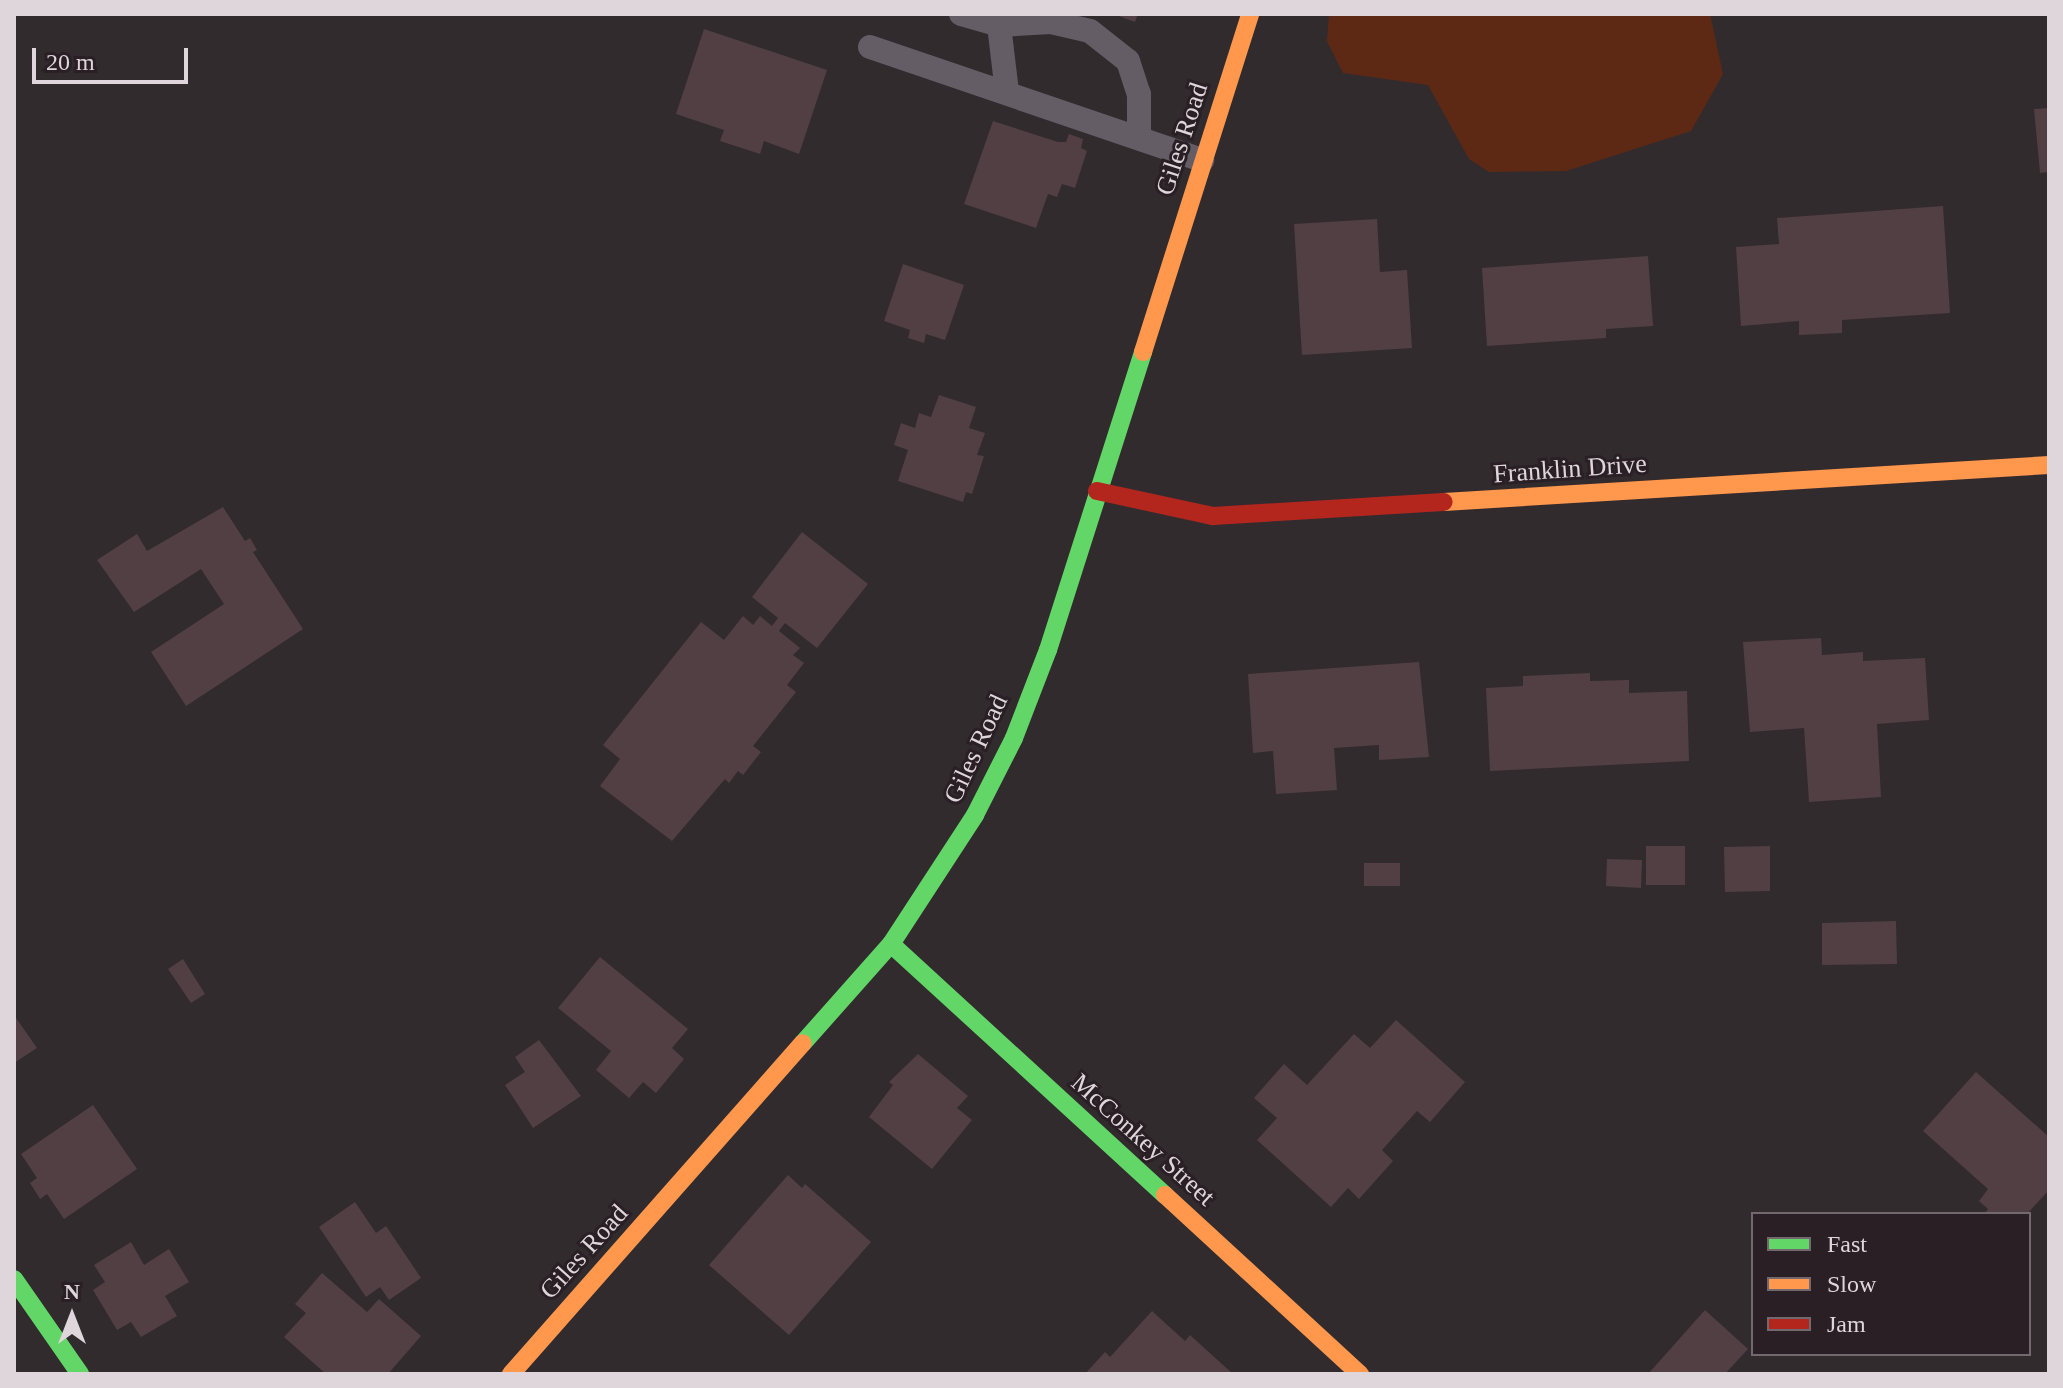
<!DOCTYPE html>
<html>
<head>
<meta charset="utf-8">
<style>
  body { margin:0 }
  #map { position:relative; width:2063px; height:1388px; overflow:hidden; background:#312b2e; font-family:Georgia,serif }
  div>[style] { position:absolute }
  .green>* { inset:0; background:#5e2914 }
  .building>* { inset:0; background:#513f43 }
  .lane>* { height:24px; margin:-12px; padding:0 12px; transform-origin:12px; border-radius:12px; background:#655d66 }
  .fast>* { height:18px; margin:-9px; padding:0 9px; transform-origin:9px; border-radius:9px; background:#63d668 }
  .slow>* { height:18px; margin:-9px; padding:0 9px; transform-origin:9px; border-radius:9px; background:#ff974d }
  .jam>* { height:18px; margin:-9px; padding:0 9px; transform-origin:9px; border-radius:9px; background:#b3261e }
  span { translate:-50% -50%; white-space:nowrap; text-align:center; line-height:1.15; -webkit-text-stroke:6px #2a1f25; paint-order:stroke }
  .street-label { font-size:26px; color:#ded6da }
  .frame { position:absolute; inset:0; border:16px solid #ded6da; pointer-events:none }
  .legend { position:absolute; left:1751px; top:1212px; width:280px; height:144px; box-sizing:border-box; background:#2a1f25; border:2px solid #72686d; margin:0; padding:10px 14px; list-style:none; font-size:24px; color:#ded6da }
  .legend li { display:flex; align-items:center; gap:16px; height:40px }
  .legend b { width:40px; border:2px solid #72686d }
  .north { position:absolute; left:32px; top:1276px; width:80px; height:80px; -webkit-text-stroke:6px #2a1f25; paint-order:stroke; rotate:0deg; font-size:22px; font-weight:700; line-height:32px; text-align:center; color:#ded6da }
  .north::after { content:''; display:block; margin:auto; width:28px; height:36px; background:#ded6da; clip-path:polygon(50% 0,100% 100%,50% 72%,0 100%) }
  .scale { position:absolute; left:32px; top:48px; width:156px; height:36px; box-sizing:border-box; border:4px solid #ded6da; border-top:0; padding-left:10px; font-size:24px; line-height:28px; white-space:nowrap; color:#ded6da; -webkit-text-stroke:6px #2a1f25; paint-order:stroke }
</style>
</head>
<body>
<div id="map">
  <div class="green">
    <div style="clip-path:polygon(1329px 14px,1710px 14px,1723px 74px,1691px 131px,1566px 171px,1489px 172px,1469px 159px,1428px 85px,1343px 73px,1327px 41px)"></div>
  </div>
  <div class="building">
    <div style="clip-path:polygon(1113px 14px,1138px 14px,1135px 22px)"></div>
    <div style="clip-path:polygon(704px 29px,827px 70px,799px 154px,764px 141px,760px 154px,720px 141px,724px 130px,676px 114px)"></div>
    <div style="clip-path:polygon(2049px 108px,2049px 172px,2040px 173px,2034px 109px)"></div>
    <div style="clip-path:polygon(993px 121px,1058px 142px,1066px 142px,1069px 134px,1083px 139px,1081px 148px,1087px 151px,1075px 188px,1062px 184px,1057px 197px,1048px 194px,1036px 228px,964px 204px)"></div>
    <div style="clip-path:polygon(1943px 206px,1950px 313px,1842px 320px,1842px 333px,1799px 335px,1799px 321px,1741px 326px,1736px 247px,1779px 244px,1777px 218px)"></div>
    <div style="clip-path:polygon(1377px 219px,1380px 272px,1407px 270px,1412px 348px,1302px 355px,1294px 224px)"></div>
    <div style="clip-path:polygon(1648px 256px,1653px 326px,1606px 329px,1606px 338px,1487px 346px,1482px 268px)"></div>
    <div style="clip-path:polygon(903px 264px,964px 285px,945px 340px,926px 334px,924px 343px,908px 338px,910px 330px,884px 321px)"></div>
    <div style="clip-path:polygon(939px 395px,976px 407px,969px 428px,985px 433px,977px 455px,984px 456px,972px 494px,966px 492px,963px 502px,898px 481px,908px 450px,894px 445px,901px 423px,915px 428px,919px 413px,931px 417px)"></div>
    <div style="clip-path:polygon(223px 507px,245px 541px,250px 538px,257px 550px,253px 552px,303px 629px,186px 706px,151px 652px,224px 604px,201px 569px,134px 612px,97px 560px,137px 534px,147px 551px)"></div>
    <div style="clip-path:polygon(802px 532px,868px 584px,817px 648px,785px 623px,779px 631px,800px 648px,793px 655px,804px 663px,787px 685px,796px 692px,753px 746px,761px 752px,743px 775px,738px 771px,729px 783px,725px 779px,672px 841px,600px 786px,620px 759px,603px 745px,701px 622px,724px 640px,743px 616px,753px 625px,760px 616px,772px 626px,778px 618px,752px 597px)"></div>
    <div style="clip-path:polygon(1821px 638px,1822px 655px,1863px 652px,1863px 661px,1925px 658px,1929px 720px,1877px 724px,1881px 797px,1809px 802px,1804px 728px,1750px 732px,1743px 642px)"></div>
    <div style="clip-path:polygon(1419px 662px,1429px 757px,1379px 760px,1379px 745px,1334px 748px,1337px 790px,1276px 794px,1273px 751px,1253px 753px,1248px 674px)"></div>
    <div style="clip-path:polygon(1590px 673px,1590px 681px,1629px 680px,1629px 693px,1687px 691px,1689px 761px,1490px 771px,1486px 688px,1523px 686px,1523px 676px)"></div>
    <div style="clip-path:polygon(1646px 846px,1685px 846px,1685px 885px,1646px 885px)"></div>
    <div style="clip-path:polygon(1770px 846px,1770px 891px,1725px 892px,1724px 847px)"></div>
    <div style="clip-path:polygon(1607px 859px,1642px 860px,1641px 888px,1606px 886px)"></div>
    <div style="clip-path:polygon(1364px 863px,1400px 863px,1400px 886px,1364px 886px)"></div>
    <div style="clip-path:polygon(1896px 921px,1897px 964px,1822px 965px,1822px 923px)"></div>
    <div style="clip-path:polygon(600px 957px,688px 1029px,672px 1048px,684px 1059px,656px 1093px,643px 1082px,629px 1098px,596px 1070px,611px 1051px,558px 1008px)"></div>
    <div style="clip-path:polygon(183px 959px,205px 994px,191px 1003px,168px 969px)"></div>
    <div style="clip-path:polygon(14px 1015px,37px 1048px,14px 1063px)"></div>
    <div style="clip-path:polygon(1396px 1020px,1465px 1082px,1430px 1122px,1417px 1111px,1382px 1150px,1393px 1161px,1359px 1199px,1348px 1188px,1331px 1207px,1257px 1140px,1277px 1118px,1254px 1098px,1284px 1064px,1307px 1085px,1354px 1034px,1370px 1048px)"></div>
    <div style="clip-path:polygon(539px 1040px,581px 1096px,533px 1128px,505px 1085px,525px 1072px,515px 1057px)"></div>
    <div style="clip-path:polygon(918px 1054px,968px 1096px,957px 1108px,972px 1120px,932px 1169px,869px 1117px,893px 1085px,889px 1082px)"></div>
    <div style="clip-path:polygon(1976px 1072px,2049px 1137px,2049px 1190px,2027px 1214px,1984px 1214px,1988px 1209px,1979px 1201px,1988px 1189px,1923px 1131px)"></div>
    <div style="clip-path:polygon(93px 1105px,137px 1169px,64px 1219px,47px 1194px,40px 1199px,30px 1183px,37px 1178px,21px 1154px)"></div>
    <div style="clip-path:polygon(788px 1175px,802px 1188px,805px 1184px,871px 1242px,789px 1335px,709px 1265px)"></div>
    <div style="clip-path:polygon(355px 1202px,376px 1233px,386px 1226px,421px 1278px,389px 1300px,380px 1287px,366px 1297px,319px 1227px)"></div>
    <div style="clip-path:polygon(131px 1242px,144px 1265px,169px 1249px,189px 1282px,165px 1296px,177px 1316px,141px 1337px,131px 1322px,117px 1330px,93px 1290px,105px 1282px,94px 1265px)"></div>
    <div style="clip-path:polygon(322px 1273px,367px 1312px,379px 1299px,421px 1336px,388px 1374px,326px 1374px,284px 1337px,306px 1313px,295px 1304px)"></div>
    <div style="clip-path:polygon(1705px 1310px,1748px 1349px,1725px 1374px,1648px 1374px)"></div>
    <div style="clip-path:polygon(1152px 1311px,1185px 1341px,1190px 1335px,1233px 1374px,1085px 1374px,1105px 1352px,1110px 1357px)"></div>
  </div>
  <div class="lane">
    <div style="left:961px;top:14px;width:40px;rotate:16deg"></div>
    <div style="left:999px;top:25px;width:52px;rotate:-3.3deg"></div>
    <div style="left:1051px;top:22px;width:40px;rotate:13deg"></div>
    <div style="left:1090px;top:31px;width:48px;rotate:38.3deg"></div>
    <div style="left:1128px;top:61px;width:35px;rotate:72deg"></div>
    <div style="left:1139px;top:94px;width:41px;rotate:90deg"></div>
    <div style="left:999px;top:25px;width:67px;rotate:83.2deg"></div>
    <div style="left:870px;top:47px;width:351px;rotate:18.8deg"></div>
  </div>
  <div class="fast">
    <div style="left:891px;top:944px;width:372px;rotate:42.5deg"></div>
    <div style="left:803px;top:1043px;width:132px;rotate:-48.4deg"></div>
    <div style="left:891px;top:944px;width:154px;rotate:-56.9deg"></div>
    <div style="left:975px;top:815px;width:86px;rotate:-63.1deg"></div>
    <div style="left:1014px;top:738px;width:94px;rotate:-68.9deg"></div>
    <div style="left:1048px;top:650px;width:313px;rotate:-72.3deg"></div>
    <div style="left:14px;top:1279px;width:116px;rotate:55.2deg"></div>
  </div>
  <div class="slow">
    <div style="left:1143px;top:352px;width:355px;rotate:-72.4deg"></div>
    <div style="left:1444px;top:502px;width:606px;rotate:-3.5deg"></div>
    <div style="left:1165px;top:1195px;width:265px;rotate:42.6deg"></div>
    <div style="left:511px;top:1374px;width:441px;rotate:-48.6deg"></div>
  </div>
  <div class="jam">
    <div style="left:1097px;top:491px;width:119px;rotate:12.2deg"></div>
    <div style="left:1213px;top:516px;width:231px;rotate:-3.5deg"></div>
  </div>
  <div class="street-label">
    <span style="left:1182px;top:139px;rotate:-72deg">Giles Road</span>
    <span style="left:1570px;top:469px;rotate:-4deg">Franklin Drive</span>
    <span style="left:976px;top:749px;rotate:-65deg">Giles Road</span>
    <span style="left:1143px;top:1140px;rotate:42deg">McConkey Street</span>
    <span style="left:584px;top:1252px;rotate:-48deg">Giles Road</span>
  </div>
  <div class="frame"></div>
  <ul class="legend">
  <li><b style="height:10px;background:#63d668"></b>Fast</li>
  <li><b style="height:10px;background:#ff974d"></b>Slow</li>
  <li><b style="height:10px;background:#b3261e"></b>Jam</li>
  </ul>
  <div class="north">N</div>
  <div class="scale">20 m</div>
</div>
</body>
</html>
